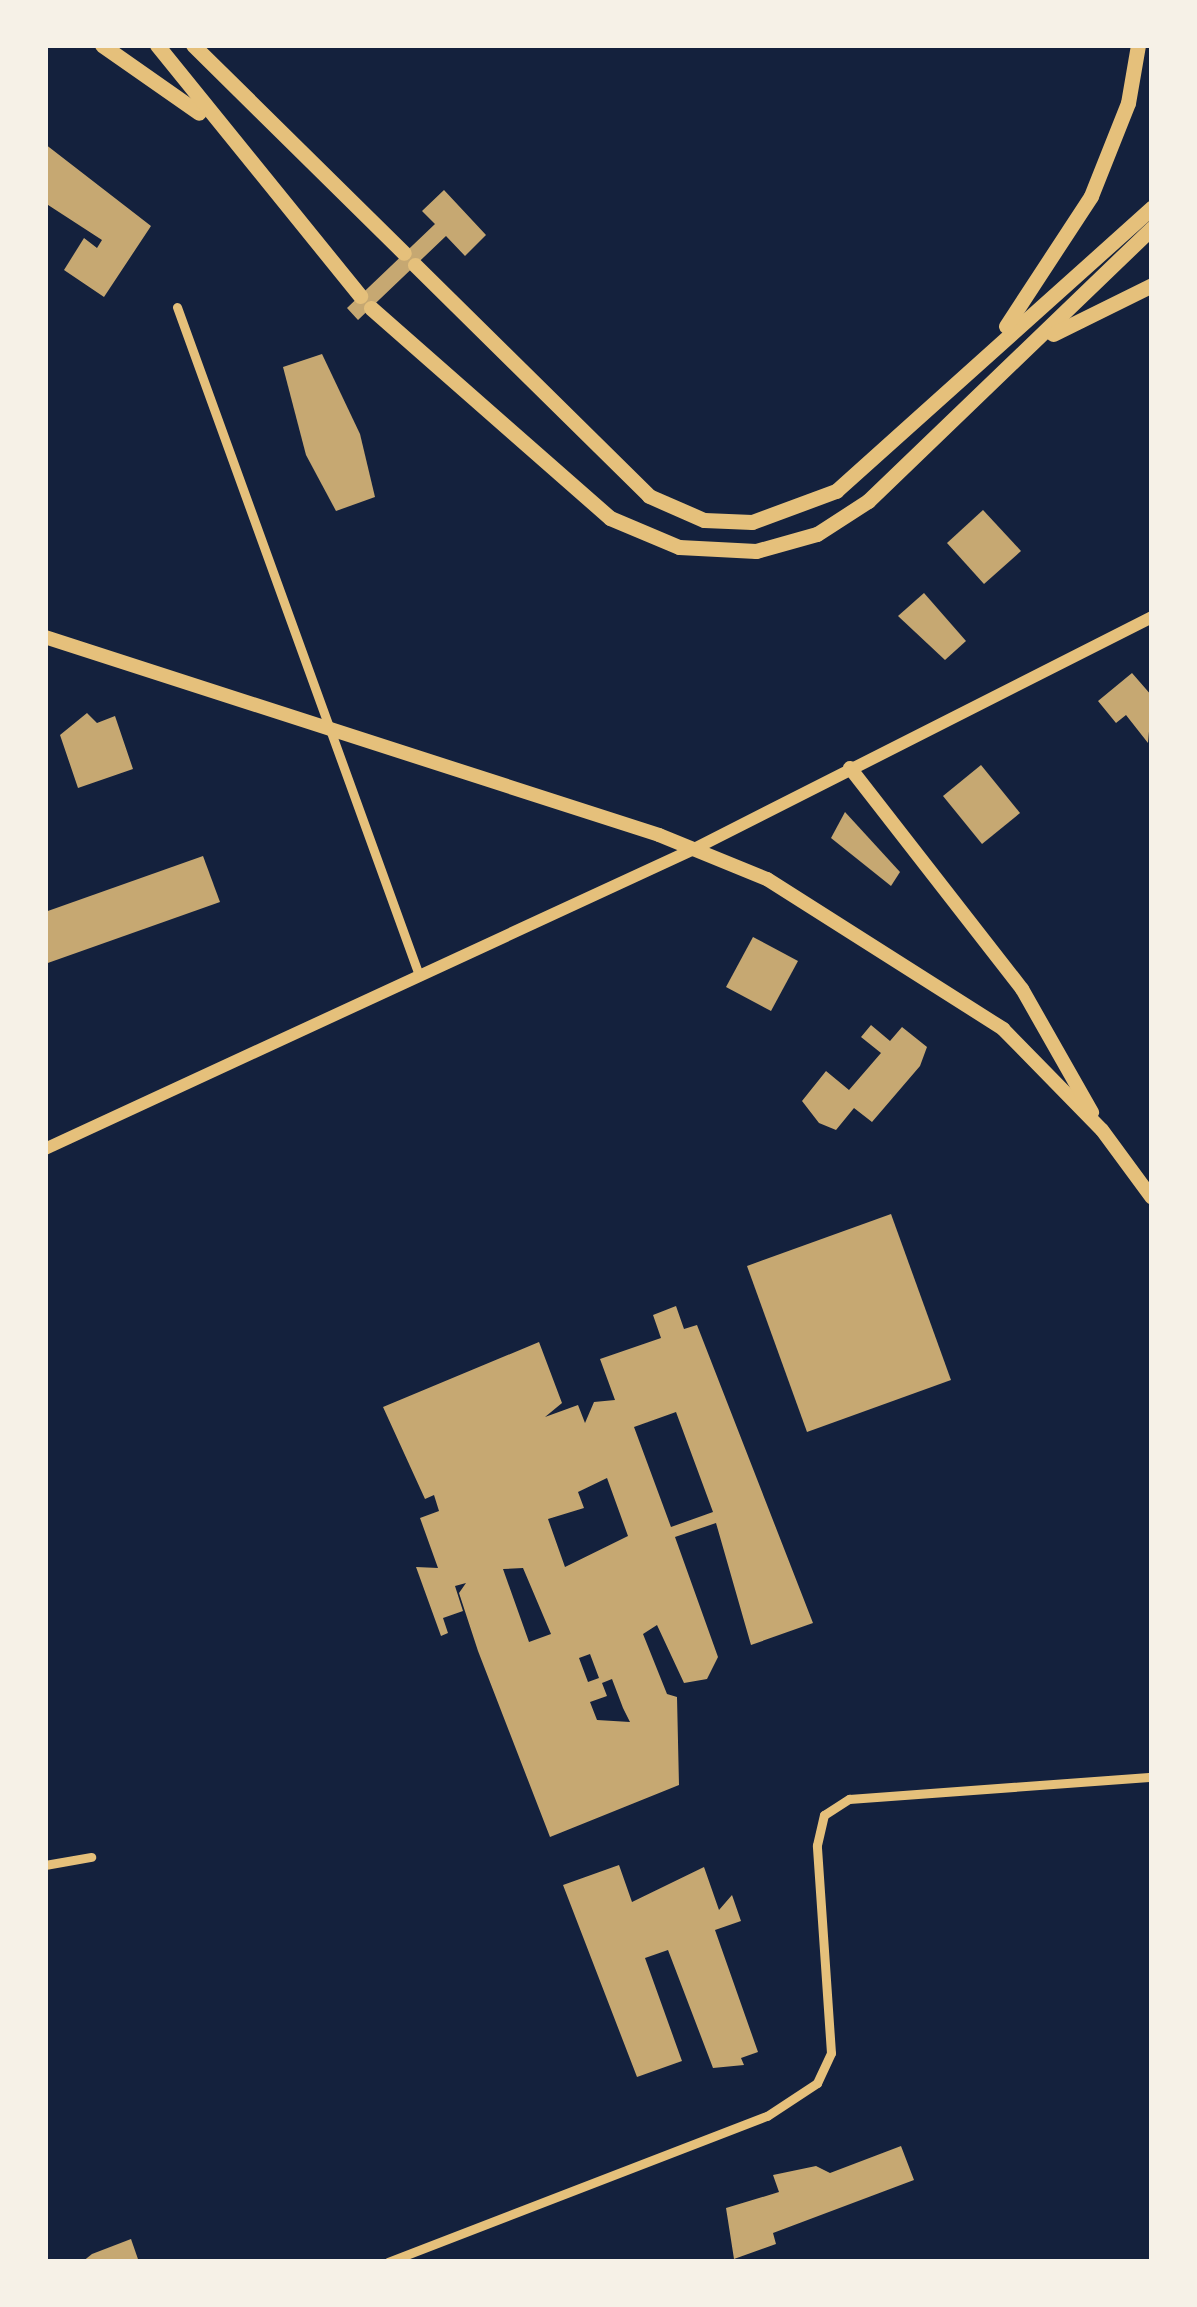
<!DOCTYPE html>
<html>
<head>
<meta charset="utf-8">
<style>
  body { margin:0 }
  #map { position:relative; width:1197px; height:2307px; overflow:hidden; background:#14213d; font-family:"Source Sans 3",sans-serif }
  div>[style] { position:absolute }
  .building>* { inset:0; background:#c6a872 }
  .minor>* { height:9px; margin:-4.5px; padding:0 4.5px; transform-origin:4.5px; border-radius:4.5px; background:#e5c07b }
  .secondary>* { height:12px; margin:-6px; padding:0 6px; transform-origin:6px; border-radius:6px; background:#e5c07b }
  .primary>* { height:14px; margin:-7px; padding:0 7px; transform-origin:7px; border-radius:7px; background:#e5c07b }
  .motorway>* { height:15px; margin:-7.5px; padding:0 7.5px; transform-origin:7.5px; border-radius:7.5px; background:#e5c07b }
  span { translate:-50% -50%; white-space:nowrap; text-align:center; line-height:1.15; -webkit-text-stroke:10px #f6f1e7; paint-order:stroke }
  .frame { position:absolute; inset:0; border:48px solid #f6f1e7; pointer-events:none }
</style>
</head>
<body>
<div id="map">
  <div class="building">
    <div style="clip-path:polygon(45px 144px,151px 226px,104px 297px,64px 270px,84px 238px,97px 248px,102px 240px,45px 203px)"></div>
    <div style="clip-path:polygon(444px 190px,486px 235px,465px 256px,446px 236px,358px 320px,347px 308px,435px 224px,422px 211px)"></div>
    <div style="clip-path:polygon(322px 354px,360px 434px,375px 497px,336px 511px,306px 455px,283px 367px)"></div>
    <div style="clip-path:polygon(983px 510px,1021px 551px,984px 584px,947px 543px)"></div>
    <div style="clip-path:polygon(924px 593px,966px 641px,945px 660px,898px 616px)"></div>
    <div style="clip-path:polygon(1132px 673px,1152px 696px,1148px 743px,1126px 715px,1116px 723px,1098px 701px)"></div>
    <div style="clip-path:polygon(87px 713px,97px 723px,115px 716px,133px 769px,78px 788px,60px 735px)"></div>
    <div style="clip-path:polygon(981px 765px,1020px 813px,982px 844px,943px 796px)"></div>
    <div style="clip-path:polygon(845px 812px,900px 872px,891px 886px,831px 838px)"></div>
    <div style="clip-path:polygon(203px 856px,220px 902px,45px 964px,45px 912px)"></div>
    <div style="clip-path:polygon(753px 937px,798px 961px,771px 1011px,726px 987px)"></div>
    <div style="clip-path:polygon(871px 1025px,890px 1041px,902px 1027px,927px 1047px,920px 1066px,872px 1122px,854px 1108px,836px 1130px,819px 1123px,802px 1101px,826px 1071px,849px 1090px,881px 1053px,861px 1037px)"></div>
    <div style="clip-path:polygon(891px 1214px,951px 1380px,807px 1432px,747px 1266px)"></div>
    <div style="clip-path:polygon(evenodd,676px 1306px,684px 1329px,697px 1325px,813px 1623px,751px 1645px,716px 1523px,675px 1537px,718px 1657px,707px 1679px,684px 1683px,657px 1625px,643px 1634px,667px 1694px,677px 1697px,679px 1785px,550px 1837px,478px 1651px,459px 1593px,466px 1583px,455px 1586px,463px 1611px,443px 1618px,448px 1633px,441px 1636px,416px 1567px,438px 1568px,420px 1518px,439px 1511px,434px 1495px,425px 1499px,383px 1407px,539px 1342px,562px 1403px,545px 1417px,578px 1405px,585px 1423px,594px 1402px,615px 1400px,600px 1359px,661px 1338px,653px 1315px,676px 1306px,676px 1412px,713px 1512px,671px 1527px,634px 1427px,676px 1412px,676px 1306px,607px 1478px,628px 1536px,565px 1567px,548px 1519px,584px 1508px,578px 1492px,607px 1478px,676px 1306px,523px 1568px,551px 1634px,529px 1642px,503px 1569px,523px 1568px,676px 1306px,590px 1654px,599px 1678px,588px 1682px,579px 1658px,590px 1654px,676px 1306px,612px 1679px,623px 1708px,630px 1722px,597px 1720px,590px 1702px,607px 1696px,602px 1683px,612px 1679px)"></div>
    <div style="clip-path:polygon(619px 1865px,632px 1902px,704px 1867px,719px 1910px,732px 1895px,741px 1921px,715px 1930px,758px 2052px,741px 2058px,744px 2065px,713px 2068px,668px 1950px,645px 1958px,682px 2061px,637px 2077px,563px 1885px)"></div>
    <div style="clip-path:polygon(901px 2146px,914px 2180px,773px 2233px,776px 2244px,734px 2259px,726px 2208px,779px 2192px,773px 2175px,816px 2166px,830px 2173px)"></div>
    <div style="clip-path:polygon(131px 2239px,139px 2262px,82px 2262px,92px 2254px)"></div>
  </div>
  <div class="minor">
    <div style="left:177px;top:307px;width:710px;rotate:70.09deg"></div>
    <div style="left:45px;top:1865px;width:47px;rotate:-9.9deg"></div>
    <div style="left:388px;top:2262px;width:406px;rotate:-21.1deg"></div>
    <div style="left:767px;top:2116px;width:60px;rotate:-33.4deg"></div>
    <div style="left:817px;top:2083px;width:33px;rotate:-65deg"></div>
    <div style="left:831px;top:2053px;width:208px;rotate:-93.9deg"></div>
    <div style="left:817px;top:1845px;width:31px;rotate:-77deg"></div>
    <div style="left:824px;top:1815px;width:30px;rotate:-33deg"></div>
    <div style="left:849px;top:1799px;width:304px;rotate:-4.2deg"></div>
  </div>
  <div class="secondary">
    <div style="left:45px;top:1149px;width:717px;rotate:-24.81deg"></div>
    <div style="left:696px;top:848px;width:511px;rotate:-26.87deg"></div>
  </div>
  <div class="primary">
    <div style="left:45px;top:637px;width:645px;rotate:17.87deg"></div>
    <div style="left:659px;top:835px;width:117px;rotate:22.2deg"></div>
    <div style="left:767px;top:879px;width:280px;rotate:32.4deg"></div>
    <div style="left:1003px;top:1029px;width:141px;rotate:45.6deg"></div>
    <div style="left:1102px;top:1130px;width:84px;rotate:53.7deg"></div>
    <div style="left:850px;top:768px;width:280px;rotate:52.1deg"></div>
    <div style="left:1022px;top:989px;width:142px;rotate:60.4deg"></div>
  </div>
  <div class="motorway">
    <div style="left:102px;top:45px;width:118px;rotate:35deg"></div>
    <div style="left:157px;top:45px;width:323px;rotate:51deg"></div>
    <div style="left:193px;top:45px;width:296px;rotate:44.6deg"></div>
    <div style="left:415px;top:265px;width:329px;rotate:44.6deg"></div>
    <div style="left:649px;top:496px;width:60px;rotate:23.6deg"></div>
    <div style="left:704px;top:520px;width:48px;rotate:2.4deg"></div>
    <div style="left:752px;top:522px;width:90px;rotate:-20.3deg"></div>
    <div style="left:836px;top:491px;width:425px;rotate:-41.9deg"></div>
    <div style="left:371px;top:308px;width:318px;rotate:41.3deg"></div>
    <div style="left:610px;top:518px;width:75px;rotate:22.8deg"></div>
    <div style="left:679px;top:547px;width:77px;rotate:3deg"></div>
    <div style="left:756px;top:551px;width:63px;rotate:-15.6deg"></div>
    <div style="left:817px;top:534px;width:61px;rotate:-32.9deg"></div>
    <div style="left:868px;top:501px;width:394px;rotate:-43.9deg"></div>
    <div style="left:1006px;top:326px;width:155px;rotate:-56.8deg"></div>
    <div style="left:1091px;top:196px;width:100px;rotate:-68.3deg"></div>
    <div style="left:1128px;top:103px;width:59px;rotate:-80.2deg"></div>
    <div style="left:1053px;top:334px;width:110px;rotate:-26.3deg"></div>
  </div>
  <div class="frame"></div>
</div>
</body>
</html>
